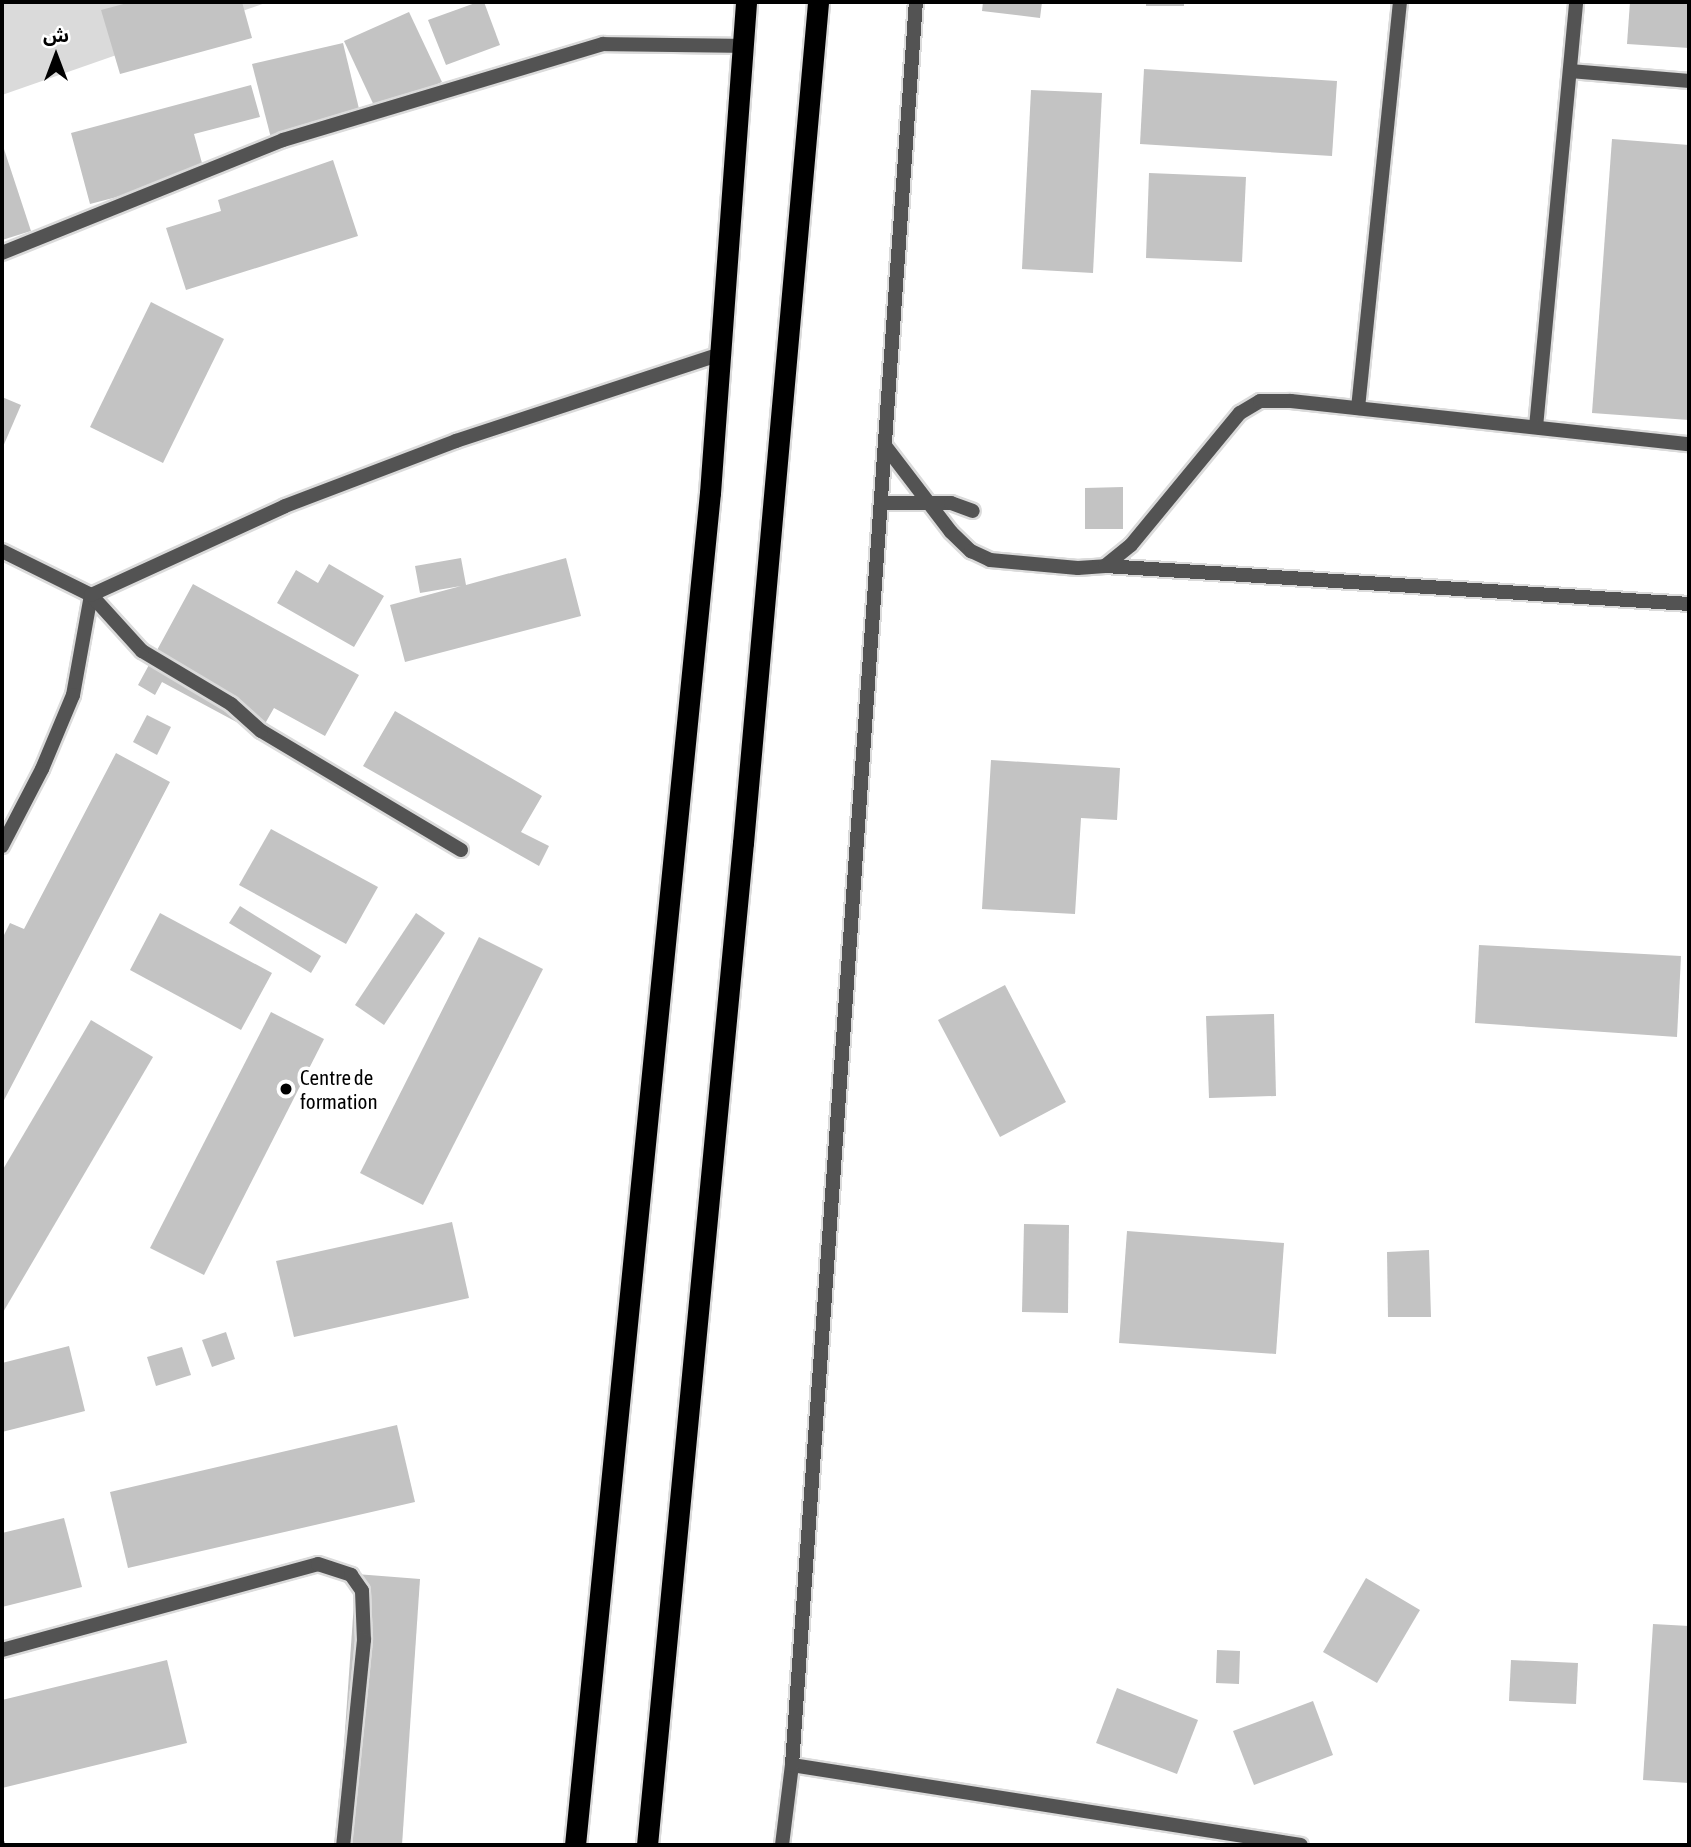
<!DOCTYPE html>
<html>
<head>
<meta charset="utf-8">
<style>
  body { margin:0 }
  #map { position:relative; width:1691px; height:1847px; overflow:hidden; background:#fff; font-family:"Asap Condensed","Noto Sans Arabic",sans-serif }
  div>[style] { position:absolute }
  .green>* { inset:0; background:#dadada }
  .building>* { inset:0; background:#c3c3c3 }
  .path>* { height:4.5px; margin-top:-2.25px; transform-origin:0; background:repeating-linear-gradient(90deg,#757575 0 2px,transparent 0 5.5px) }
  .roads { filter:drop-shadow(2px 0 #dbdbdb) drop-shadow(-2px 0 #dbdbdb) drop-shadow(0 2px #dbdbdb) drop-shadow(0 -2px #dbdbdb) }
  .lane>* { height:14px; margin:-7px; padding:0 7px; transform-origin:7px; border-radius:7px; background:#535353 }
  .street>* { height:14px; margin:-7px; padding:0 7px; transform-origin:7px; border-radius:7px; background:#535353 }
  .highway>* { height:21px; margin:-10.5px; padding:0 10.5px; transform-origin:10.5px; border-radius:10.5px; background:#000 }
  .dots>* { width:19px; height:19px; translate:-50% -50%; box-sizing:border-box; border:4px solid #fff; border-radius:50% }
  span { translate:-50% -50%; white-space:nowrap; text-align:center; line-height:1.15; -webkit-text-stroke:7px #fff; paint-order:stroke }
  .poi-label { font-size:21px; color:#000 }
  .left { translate:0 -50%; text-align:left }
  .frame { position:absolute; inset:0; border:4px solid #000; pointer-events:none }
  .north { position:absolute; left:21px; top:21px; width:70px; height:70px; -webkit-text-stroke:5px #fff; paint-order:stroke; rotate:0deg; font-size:19px; font-weight:700; line-height:28px; text-align:center; color:#000 }
  .north::after { content:''; display:block; margin:auto; width:24px; height:32px; background:#000; clip-path:polygon(50% 0,100% 100%,50% 72%,0 100%) }
</style>
</head>
<body>
<div id="map">
  <div class="green">
    <div style="clip-path:polygon(2px 2px,268px 2px,2px 95px)"></div>
  </div>
  <div class="building">
    <div style="clip-path:polygon(131px 2px,242px 2px,252px 38px,120px 74px,101px 10px)"></div>
    <div style="clip-path:polygon(478px 2px,484px 2px,500px 45px,446px 65px,428px 20px)"></div>
    <div style="clip-path:polygon(983px 2px,1042px 2px,1040px 18px,982px 11px)"></div>
    <div style="clip-path:polygon(1146px 2px,1184px 2px,1184px 6px,1146px 6px)"></div>
    <div style="clip-path:polygon(1630px 2px,1689px 2px,1689px 48px,1627px 44px)"></div>
    <div style="clip-path:polygon(409px 12px,442px 82px,377px 112px,344px 41px)"></div>
    <div style="clip-path:polygon(343px 43px,361px 117px,271px 138px,252px 64px)"></div>
    <div style="clip-path:polygon(1144px 69px,1337px 81px,1332px 156px,1140px 144px)"></div>
    <div style="clip-path:polygon(251px 85px,260px 117px,194px 134px,205px 174px,90px 204px,71px 133px)"></div>
    <div style="clip-path:polygon(1031px 90px,1102px 93px,1093px 273px,1022px 269px)"></div>
    <div style="clip-path:polygon(1612px 139px,1689px 145px,1689px 420px,1592px 413px)"></div>
    <div style="clip-path:polygon(2px 143px,31px 231px,2px 240px)"></div>
    <div style="clip-path:polygon(333px 160px,358px 236px,186px 290px,166px 228px,221px 211px,218px 200px)"></div>
    <div style="clip-path:polygon(1149px 173px,1246px 177px,1242px 262px,1146px 258px)"></div>
    <div style="clip-path:polygon(151px 302px,224px 339px,163px 463px,90px 427px)"></div>
    <div style="clip-path:polygon(2px 397px,21px 405px,2px 449px)"></div>
    <div style="clip-path:polygon(1123px 487px,1123px 529px,1085px 529px,1085px 488px)"></div>
    <div style="clip-path:polygon(461px 558px,466px 585px,566px 558px,581px 616px,405px 662px,390px 605px,461px 586px,420px 593px,415px 566px)"></div>
    <div style="clip-path:polygon(329px 564px,384px 596px,354px 647px,277px 603px,296px 570px,318px 583px)"></div>
    <div style="clip-path:polygon(193px 584px,359px 675px,325px 736px,274px 708px,259px 734px,162px 682px,155px 695px,138px 685px)"></div>
    <div style="clip-path:polygon(395px 711px,542px 796px,521px 832px,549px 846px,539px 866px,363px 766px)"></div>
    <div style="clip-path:polygon(147px 715px,171px 727px,157px 755px,133px 742px)"></div>
    <div style="clip-path:polygon(116px 753px,170px 782px,2px 1104px,2px 939px,10px 923px,24px 929px)"></div>
    <div style="clip-path:polygon(991px 760px,1120px 768px,1117px 820px,1081px 818px,1075px 914px,982px 909px)"></div>
    <div style="clip-path:polygon(271px 829px,378px 887px,346px 944px,239px 885px)"></div>
    <div style="clip-path:polygon(240px 906px,321px 956px,311px 973px,229px 923px)"></div>
    <div style="clip-path:polygon(160px 913px,272px 973px,241px 1030px,130px 970px)"></div>
    <div style="clip-path:polygon(416px 913px,445px 933px,384px 1025px,355px 1005px)"></div>
    <div style="clip-path:polygon(479px 937px,543px 969px,423px 1205px,360px 1173px)"></div>
    <div style="clip-path:polygon(1479px 945px,1681px 956px,1677px 1037px,1475px 1023px)"></div>
    <div style="clip-path:polygon(1005px 985px,1066px 1102px,1000px 1137px,938px 1020px)"></div>
    <div style="clip-path:polygon(271px 1012px,324px 1039px,204px 1275px,150px 1248px)"></div>
    <div style="clip-path:polygon(1274px 1014px,1276px 1096px,1209px 1098px,1206px 1016px)"></div>
    <div style="clip-path:polygon(91px 1020px,153px 1057px,2px 1314px,2px 1171px)"></div>
    <div style="clip-path:polygon(452px 1222px,469px 1298px,294px 1337px,276px 1261px)"></div>
    <div style="clip-path:polygon(1024px 1224px,1069px 1225px,1068px 1313px,1022px 1312px)"></div>
    <div style="clip-path:polygon(1127px 1231px,1284px 1243px,1276px 1354px,1119px 1343px)"></div>
    <div style="clip-path:polygon(1429px 1250px,1431px 1317px,1388px 1317px,1387px 1252px)"></div>
    <div style="clip-path:polygon(226px 1332px,235px 1359px,212px 1367px,202px 1340px)"></div>
    <div style="clip-path:polygon(69px 1346px,85px 1411px,2px 1432px,2px 1363px)"></div>
    <div style="clip-path:polygon(182px 1347px,191px 1375px,156px 1386px,147px 1357px)"></div>
    <div style="clip-path:polygon(397px 1425px,415px 1502px,128px 1568px,110px 1492px)"></div>
    <div style="clip-path:polygon(64px 1518px,82px 1587px,2px 1607px,2px 1533px)"></div>
    <div style="clip-path:polygon(356px 1574px,420px 1579px,402px 1845px,337px 1845px)"></div>
    <div style="clip-path:polygon(1366px 1578px,1420px 1610px,1377px 1683px,1323px 1652px)"></div>
    <div style="clip-path:polygon(1653px 1624px,1689px 1626px,1689px 1783px,1643px 1780px)"></div>
    <div style="clip-path:polygon(1217px 1650px,1240px 1651px,1239px 1684px,1216px 1683px)"></div>
    <div style="clip-path:polygon(167px 1660px,187px 1743px,2px 1788px,2px 1700px)"></div>
    <div style="clip-path:polygon(1511px 1660px,1578px 1663px,1576px 1704px,1509px 1701px)"></div>
    <div style="clip-path:polygon(1117px 1688px,1198px 1720px,1177px 1774px,1096px 1743px)"></div>
    <div style="clip-path:polygon(1313px 1701px,1333px 1755px,1254px 1785px,1233px 1731px)"></div>
  </div>
  <div class="path">
    <div style="left:2px;top:1841px;width:4px;rotate:76deg"></div>
  </div>
  <div class="roads">
    <div class="lane">
      <div style="left:1571px;top:71px;width:118px;rotate:4.8deg"></div>
      <div style="left:1358px;top:408px;width:408px;rotate:-84.1deg"></div>
      <div style="left:1536px;top:427px;width:427px;rotate:-84.6deg"></div>
      <div style="left:886px;top:447px;width:107px;rotate:52.6deg"></div>
      <div style="left:951px;top:532px;width:28px;rotate:44deg"></div>
      <div style="left:971px;top:551px;width:21px;rotate:25deg"></div>
      <div style="left:990px;top:560px;width:88px;rotate:5.2deg"></div>
      <div style="left:1078px;top:568px;width:27px;rotate:-4deg"></div>
      <div style="left:1105px;top:566px;width:33px;rotate:-39deg"></div>
      <div style="left:1131px;top:545px;width:171px;rotate:-50.5deg"></div>
      <div style="left:1240px;top:413px;width:23px;rotate:-31deg"></div>
      <div style="left:1260px;top:401px;width:31px"></div>
      <div style="left:1291px;top:401px;width:400px;rotate:6.2deg"></div>
      <div style="left:1105px;top:566px;width:585px;rotate:3.72deg"></div>
    </div>
    <div class="street">
      <div style="left:2px;top:253px;width:303px;rotate:-21.9deg"></div>
      <div style="left:283px;top:140px;width:334px;rotate:-16.7deg"></div>
      <div style="left:603px;top:44px;width:140px;rotate:0.8deg"></div>
      <div style="left:882px;top:503px;width:69px"></div>
      <div style="left:951px;top:503px;width:23px;rotate:20deg"></div>
      <div style="left:2px;top:551px;width:99px;rotate:26.3deg"></div>
      <div style="left:91px;top:595px;width:102px;rotate:100.2deg"></div>
      <div style="left:73px;top:695px;width:80px;rotate:112.7deg"></div>
      <div style="left:42px;top:769px;width:87px;rotate:117.5deg"></div>
      <div style="left:461px;top:850px;width:233px;rotate:-149.2deg"></div>
      <div style="left:261px;top:731px;width:40px;rotate:-138deg"></div>
      <div style="left:231px;top:704px;width:104px;rotate:-149.2deg"></div>
      <div style="left:142px;top:651px;width:76px;rotate:-132.3deg"></div>
      <div style="left:91px;top:595px;width:213px;rotate:-24.6deg"></div>
      <div style="left:285px;top:506px;width:183px;rotate:-20.8deg"></div>
      <div style="left:456px;top:441px;width:278px;rotate:-18.2deg"></div>
      <div style="left:2px;top:1650px;width:327px;rotate:-15.2deg"></div>
      <div style="left:318px;top:1564px;width:35px;rotate:18deg"></div>
      <div style="left:351px;top:1575px;width:19px;rotate:55deg"></div>
      <div style="left:362px;top:1591px;width:49px;rotate:87.7deg"></div>
      <div style="left:364px;top:1640px;width:206px;rotate:95.8deg"></div>
      <div style="left:792px;top:1765px;width:515px;rotate:8.93deg"></div>
      <div style="left:782px;top:1845px;width:81px;rotate:-82.9deg"></div>
      <div style="left:792px;top:1765px;width:1767px;rotate:-85.98deg"></div>
    </div>
    <div class="highway">
      <div style="left:575px;top:1845px;width:1359px;rotate:-84.3deg"></div>
      <div style="left:710px;top:493px;width:492px;rotate:-85.8deg"></div>
      <div style="left:647px;top:1845px;width:1007px;rotate:-84.53deg"></div>
      <div style="left:743px;top:843px;width:844px;rotate:-84.9deg"></div>
    </div>
  </div>
  <div class="dots">
    <div style="left:286px;top:1089px;background:#000"></div>
  </div>
  <div class="poi-label">
    <span class="left" style="left:300px;top:1089px">Centre de<br>formation</span>
  </div>
  <div class="frame"></div>
  <div class="north">ش</div>
</div>
</body>
</html>
